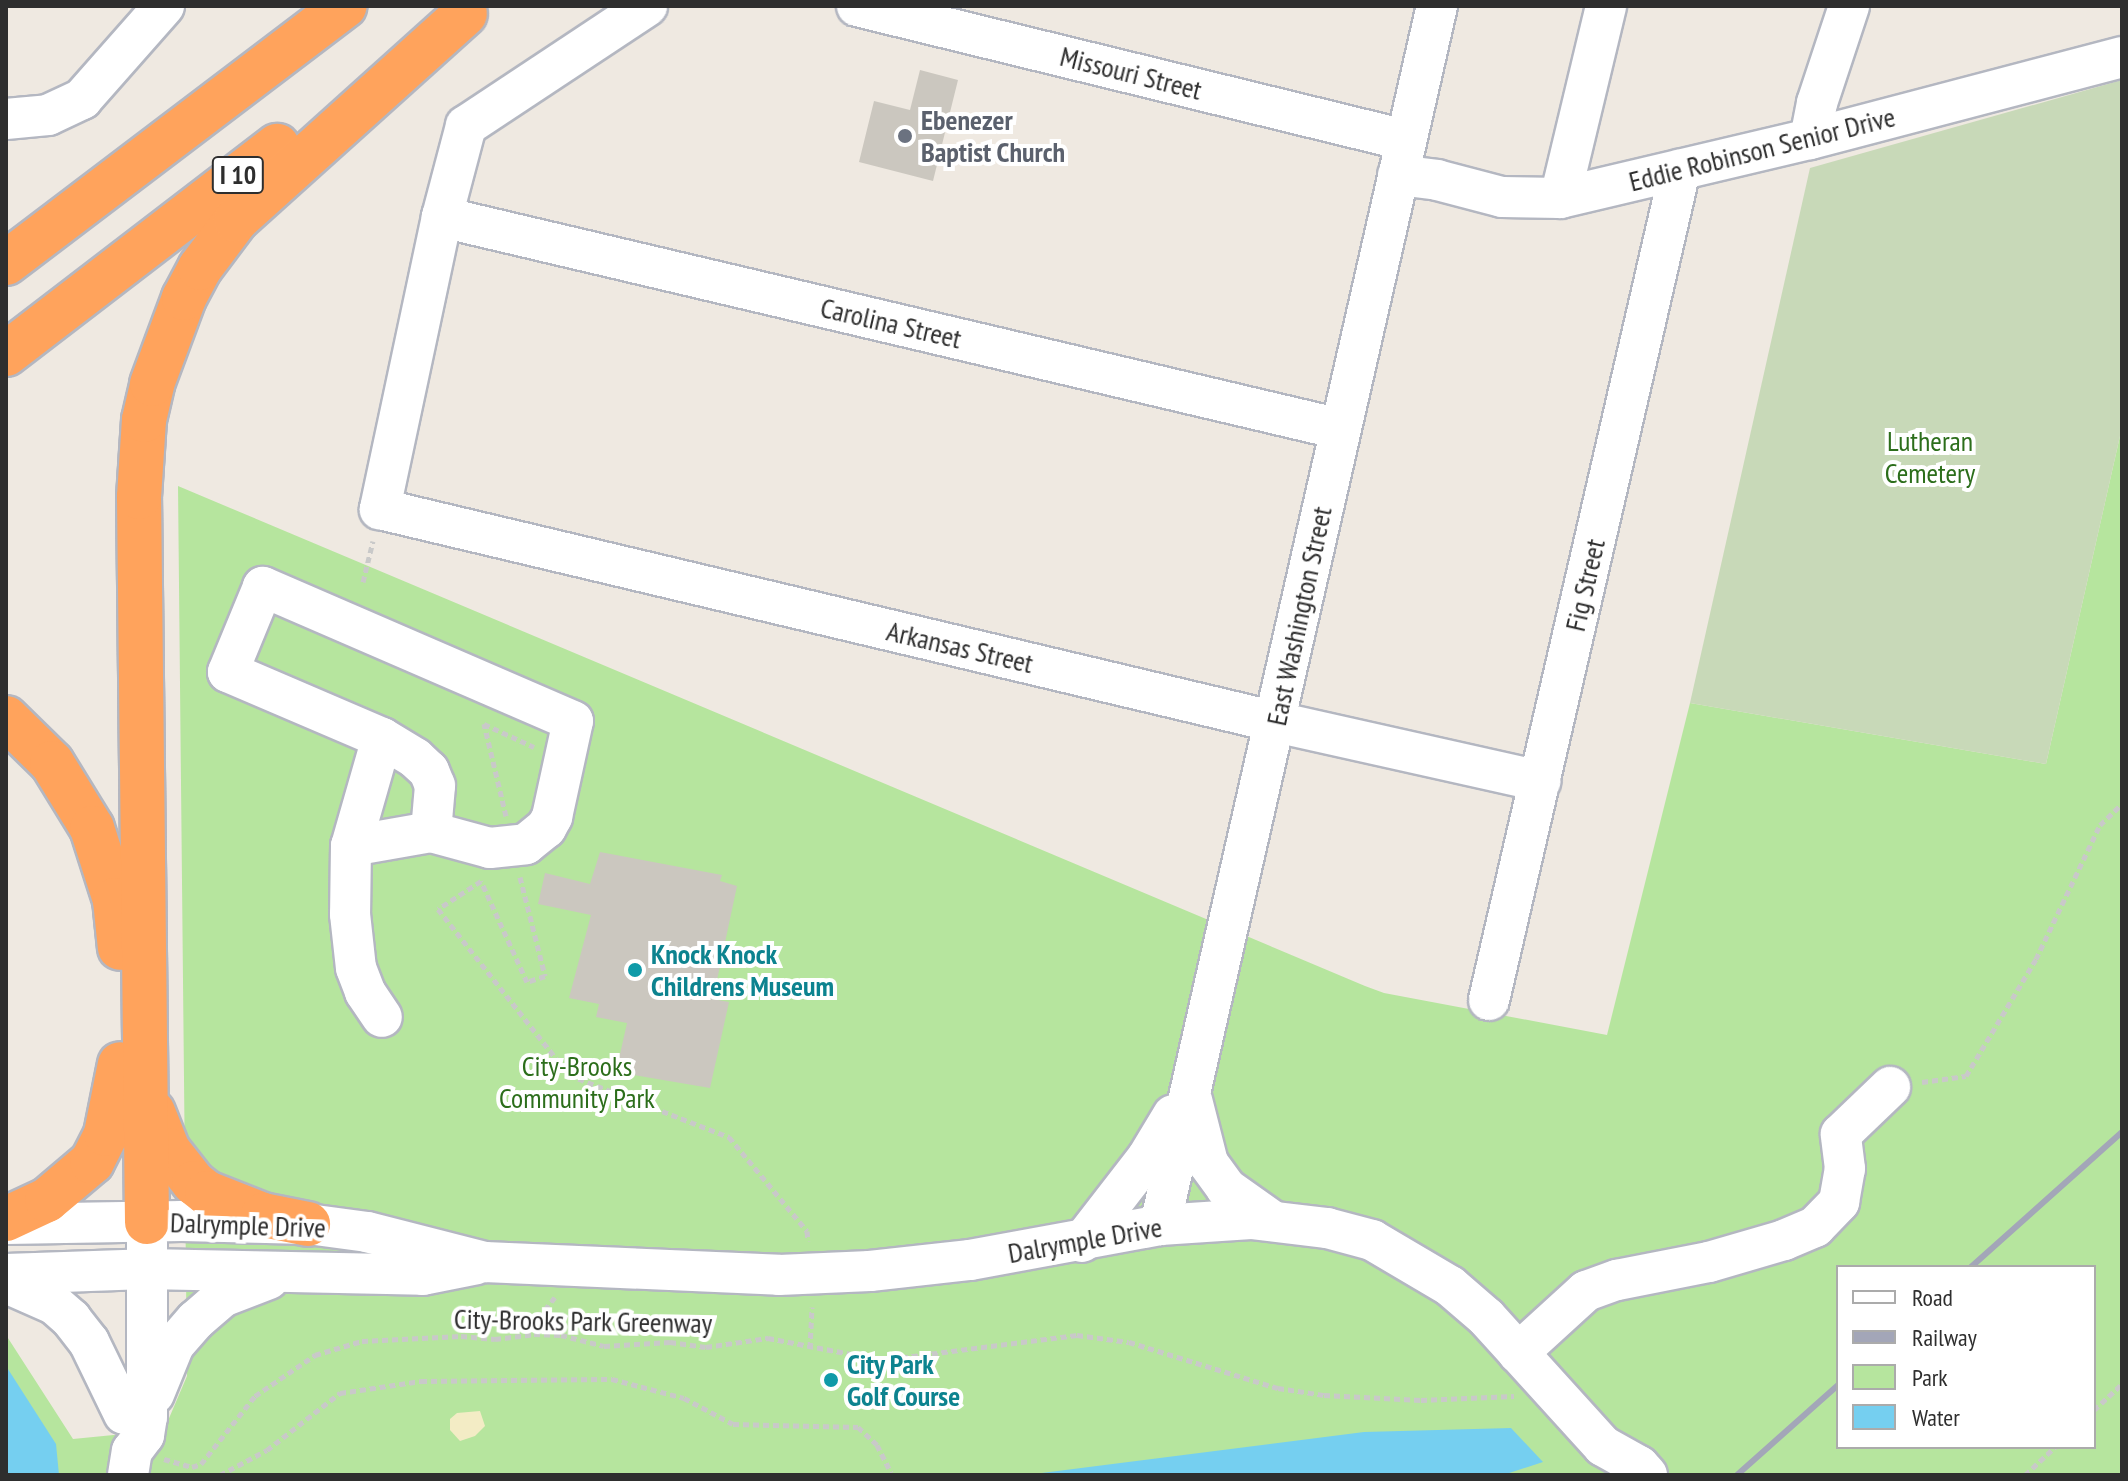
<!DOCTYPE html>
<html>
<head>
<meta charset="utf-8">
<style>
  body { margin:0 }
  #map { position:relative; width:2128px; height:1481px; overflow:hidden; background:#efe9e1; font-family:"PT Sans Narrow",sans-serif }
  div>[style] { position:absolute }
  .green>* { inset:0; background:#b6e59e }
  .sand>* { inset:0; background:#f3ecc5 }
  .cemetery>* { inset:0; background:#c8d9b8 }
  .water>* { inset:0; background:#75cff0 }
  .building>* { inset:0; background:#cbc7bf }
  .path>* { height:5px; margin-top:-2.5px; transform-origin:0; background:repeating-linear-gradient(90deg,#c9c9c9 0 6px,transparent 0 10px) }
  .roads { filter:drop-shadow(2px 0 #b4b7c1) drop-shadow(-2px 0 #b4b7c1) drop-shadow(0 2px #b4b7c1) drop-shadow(0 -2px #b4b7c1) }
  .minor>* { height:40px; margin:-20px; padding:0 20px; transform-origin:20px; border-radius:20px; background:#fff }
  .highway>* { height:44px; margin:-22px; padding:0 22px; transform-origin:22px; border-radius:22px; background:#ffa35c }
  .rail>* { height:6px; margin:-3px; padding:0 3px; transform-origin:3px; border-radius:3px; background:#a3a6b8 }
  .dots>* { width:22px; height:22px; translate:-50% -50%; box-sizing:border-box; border:4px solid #fff; border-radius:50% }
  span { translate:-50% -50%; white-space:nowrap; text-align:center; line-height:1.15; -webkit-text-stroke:8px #fff; paint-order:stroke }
  .shield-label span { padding:2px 6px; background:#fff; border:2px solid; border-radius:6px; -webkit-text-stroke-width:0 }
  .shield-label { font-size:26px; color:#2e2e2e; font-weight:700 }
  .street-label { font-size:28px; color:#2e2e2e }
  .worship-label { font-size:28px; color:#5b616d; font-weight:700 }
  .left { translate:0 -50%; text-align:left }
  .park-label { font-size:28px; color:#2c6e1b }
  .culture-label { font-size:28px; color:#0d838f; font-weight:700 }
  .frame { position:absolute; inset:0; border:8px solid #2e2e2e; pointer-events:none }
  .legend { position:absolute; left:1836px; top:1265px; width:260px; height:184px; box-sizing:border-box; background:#fff; border:2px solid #ababab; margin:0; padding:10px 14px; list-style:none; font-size:24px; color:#2e2e2e }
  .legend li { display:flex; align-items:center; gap:16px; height:40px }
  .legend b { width:40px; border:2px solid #ababab }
</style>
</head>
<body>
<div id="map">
  <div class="green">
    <div style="clip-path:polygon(evenodd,2122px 427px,2122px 1475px,6px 1475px,6px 1335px,73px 1439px,164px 1430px,187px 1376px,178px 486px,1365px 986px,1384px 993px,1607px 1035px,1690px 703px,2046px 764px,2122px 427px,1838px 1267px,2094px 1267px,2094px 1447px,1838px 1447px,1838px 1267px)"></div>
  </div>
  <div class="sand">
    <div style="clip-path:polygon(480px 1411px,485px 1426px,475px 1436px,460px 1441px,450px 1430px,450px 1419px,457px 1413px)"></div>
  </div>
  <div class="cemetery">
    <div style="clip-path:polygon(2122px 80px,2122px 427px,2046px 764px,1690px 703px,1810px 168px)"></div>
  </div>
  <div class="water">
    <div style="clip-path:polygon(6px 1366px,56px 1444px,59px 1475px,6px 1475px)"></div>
    <div style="clip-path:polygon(1511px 1428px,1543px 1462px,1503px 1475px,1026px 1475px,1364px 1432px)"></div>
  </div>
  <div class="building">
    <div style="clip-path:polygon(920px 70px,958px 80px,933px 181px,859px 162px,874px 101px,910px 110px)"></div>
    <div style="clip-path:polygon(600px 852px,722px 875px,720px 881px,737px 886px,713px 999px,729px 1002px,710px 1088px,616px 1072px,627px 1023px,596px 1017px,599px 1004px,569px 998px,591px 915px,538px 904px,545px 873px,590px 884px)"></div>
  </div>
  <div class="path">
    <div style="left:363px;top:582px;width:42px;rotate:-76.3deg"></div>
    <div style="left:506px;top:816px;width:95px;rotate:-103.4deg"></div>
    <div style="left:484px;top:724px;width:55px;rotate:24.7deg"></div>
    <div style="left:520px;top:877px;width:102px;rotate:75.8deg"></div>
    <div style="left:545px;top:976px;width:19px;rotate:162deg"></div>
    <div style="left:527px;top:982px;width:111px;rotate:-114.5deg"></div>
    <div style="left:481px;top:881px;width:51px;rotate:146.9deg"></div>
    <div style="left:438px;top:909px;width:211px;rotate:51.7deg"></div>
    <div style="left:569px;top:1075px;width:172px;rotate:21.2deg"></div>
    <div style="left:729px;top:1137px;width:122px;rotate:50.3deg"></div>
    <div style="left:807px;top:1231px;width:10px;rotate:84deg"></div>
    <div style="left:1922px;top:1082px;width:44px;rotate:-7.8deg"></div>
    <div style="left:1966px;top:1076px;width:136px;rotate:-59.1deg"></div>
    <div style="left:2036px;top:959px;width:148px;rotate:-64.5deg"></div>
    <div style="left:2100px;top:825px;width:30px;rotate:-44deg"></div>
    <div style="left:526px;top:1333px;width:46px;rotate:-51.1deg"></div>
    <div style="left:810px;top:1348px;width:41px;rotate:-87.2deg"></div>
    <div style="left:2094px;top:1410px;width:38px;rotate:-43deg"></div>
    <div style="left:164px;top:1459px;width:29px;rotate:16deg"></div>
    <div style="left:192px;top:1467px;width:9px;rotate:-18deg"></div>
    <div style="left:201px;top:1464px;width:87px;rotate:-51.5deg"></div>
    <div style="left:255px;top:1396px;width:73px;rotate:-34.3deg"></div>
    <div style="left:315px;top:1355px;width:49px;rotate:-16.6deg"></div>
    <div style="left:362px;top:1341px;width:99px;rotate:-2.9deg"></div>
    <div style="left:461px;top:1336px;width:34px;rotate:5deg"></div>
    <div style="left:495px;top:1339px;width:39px;rotate:-7deg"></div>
    <div style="left:534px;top:1334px;width:27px;rotate:2deg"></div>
    <div style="left:561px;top:1335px;width:44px;rotate:14.3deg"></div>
    <div style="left:604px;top:1346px;width:66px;rotate:-3.5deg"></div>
    <div style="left:670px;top:1342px;width:36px;rotate:8deg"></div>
    <div style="left:706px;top:1347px;width:63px;rotate:-8.3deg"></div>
    <div style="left:768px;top:1338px;width:116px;rotate:10.9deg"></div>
    <div style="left:882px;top:1360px;width:197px;rotate:-7.3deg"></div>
    <div style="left:1077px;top:1335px;width:52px;rotate:7.7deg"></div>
    <div style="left:1129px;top:1342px;width:156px;rotate:17.2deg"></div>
    <div style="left:1278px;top:1388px;width:47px;rotate:8.7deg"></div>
    <div style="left:1324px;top:1395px;width:97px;rotate:3deg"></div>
    <div style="left:1421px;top:1400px;width:93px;rotate:-2.5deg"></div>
    <div style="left:220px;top:1475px;width:53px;rotate:-28deg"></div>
    <div style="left:267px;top:1450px;width:93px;rotate:-38deg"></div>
    <div style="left:340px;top:1393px;width:82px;rotate:-8.4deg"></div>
    <div style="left:421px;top:1381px;width:191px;rotate:-0.6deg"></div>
    <div style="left:612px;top:1379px;width:74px;rotate:14.8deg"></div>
    <div style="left:684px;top:1398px;width:55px;rotate:28deg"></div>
    <div style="left:733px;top:1424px;width:125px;rotate:1.4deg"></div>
    <div style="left:858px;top:1427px;width:26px;rotate:43deg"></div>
    <div style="left:877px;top:1445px;width:31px;rotate:63deg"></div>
    <div style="left:2025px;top:1475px;width:41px;rotate:-43deg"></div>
  </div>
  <div class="roads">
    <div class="minor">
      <div style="left:647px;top:6px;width:217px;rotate:146.5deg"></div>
      <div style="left:466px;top:126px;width:94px;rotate:104.8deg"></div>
      <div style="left:442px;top:217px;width:299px;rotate:102deg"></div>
      <div style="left:380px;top:509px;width:921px;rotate:13.37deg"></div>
      <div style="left:1276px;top:722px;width:271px;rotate:12.6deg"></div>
      <div style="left:857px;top:6px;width:564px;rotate:13.74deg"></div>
      <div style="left:6px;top:119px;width:42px;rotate:-5.4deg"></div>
      <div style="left:48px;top:115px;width:38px;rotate:-25deg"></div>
      <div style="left:82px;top:99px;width:124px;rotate:-48.6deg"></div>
      <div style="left:1810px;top:139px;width:37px;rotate:-79deg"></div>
      <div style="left:1817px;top:103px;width:102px;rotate:-71.7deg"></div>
      <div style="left:1398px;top:175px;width:39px;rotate:7deg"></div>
      <div style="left:1437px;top:180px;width:67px;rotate:14.7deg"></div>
      <div style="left:1502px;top:197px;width:58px;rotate:1deg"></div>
      <div style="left:1560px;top:198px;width:257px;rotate:-13.3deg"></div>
      <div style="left:1810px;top:139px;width:323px;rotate:-14.7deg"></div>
      <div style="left:1560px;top:198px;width:197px;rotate:-76.5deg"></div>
      <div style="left:442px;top:217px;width:923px;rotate:13.28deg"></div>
      <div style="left:382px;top:738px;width:112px;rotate:106deg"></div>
      <div style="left:351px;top:846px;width:68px;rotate:90.8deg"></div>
      <div style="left:350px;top:914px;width:54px;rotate:83.7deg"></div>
      <div style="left:356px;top:968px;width:26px;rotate:69deg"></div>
      <div style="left:365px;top:992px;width:30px;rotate:56deg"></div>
      <div style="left:351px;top:846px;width:81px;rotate:-9.9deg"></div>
      <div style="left:431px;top:832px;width:61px;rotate:15.2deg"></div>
      <div style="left:490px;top:848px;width:36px;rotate:-6deg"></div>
      <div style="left:526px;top:844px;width:26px;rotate:-39deg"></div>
      <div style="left:546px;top:828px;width:13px;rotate:-61deg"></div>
      <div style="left:552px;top:817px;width:98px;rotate:-77.7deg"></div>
      <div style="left:573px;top:721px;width:338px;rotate:-156.6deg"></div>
      <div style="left:263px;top:587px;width:92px;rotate:112.4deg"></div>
      <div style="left:228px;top:672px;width:168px;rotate:23.2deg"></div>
      <div style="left:382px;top:738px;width:39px;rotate:31deg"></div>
      <div style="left:415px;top:758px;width:19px;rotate:43deg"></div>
      <div style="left:429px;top:771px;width:16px;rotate:68deg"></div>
      <div style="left:435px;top:786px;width:46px;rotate:95deg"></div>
      <div style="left:1489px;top:1000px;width:852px;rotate:-77.04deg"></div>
      <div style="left:1192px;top:1100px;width:65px;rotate:75.7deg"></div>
      <div style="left:1208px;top:1163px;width:31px;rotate:54deg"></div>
      <div style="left:1226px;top:1188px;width:55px;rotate:35.4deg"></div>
      <div style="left:6px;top:1224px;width:176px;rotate:-1deg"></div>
      <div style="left:182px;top:1221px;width:126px;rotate:1.4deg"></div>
      <div style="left:308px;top:1224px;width:60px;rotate:7.7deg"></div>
      <div style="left:367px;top:1232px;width:122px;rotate:14.3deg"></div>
      <div style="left:485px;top:1262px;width:294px;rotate:2.5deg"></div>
      <div style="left:779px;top:1275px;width:91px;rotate:-2.5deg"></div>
      <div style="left:870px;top:1271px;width:101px;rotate:-6.3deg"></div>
      <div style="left:970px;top:1260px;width:193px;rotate:-10.4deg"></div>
      <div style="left:1160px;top:1225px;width:91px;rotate:-3.8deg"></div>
      <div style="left:1251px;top:1219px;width:77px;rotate:6.8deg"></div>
      <div style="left:1327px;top:1228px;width:47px;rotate:14.9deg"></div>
      <div style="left:1372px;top:1240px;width:91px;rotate:30.5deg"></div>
      <div style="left:1450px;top:1286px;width:48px;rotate:40.7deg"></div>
      <div style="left:1486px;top:1317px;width:174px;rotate:47.8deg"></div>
      <div style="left:1603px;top:1446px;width:41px;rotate:29.1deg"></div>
      <div style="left:1639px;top:1466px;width:12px;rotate:48deg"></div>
      <div style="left:1160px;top:1225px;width:1250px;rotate:-77.2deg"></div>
      <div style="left:1082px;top:1242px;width:106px;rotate:-52.3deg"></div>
      <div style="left:1147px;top:1158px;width:50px;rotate:-58.8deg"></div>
      <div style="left:6px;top:1274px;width:140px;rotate:-2deg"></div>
      <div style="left:146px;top:1269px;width:277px;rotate:1.2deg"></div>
      <div style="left:423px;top:1275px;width:55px;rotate:-11.5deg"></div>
      <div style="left:6px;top:1283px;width:52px;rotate:23.6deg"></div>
      <div style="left:54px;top:1304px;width:23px;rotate:41deg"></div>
      <div style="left:71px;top:1319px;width:29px;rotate:52deg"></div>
      <div style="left:89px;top:1342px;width:80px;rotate:64.1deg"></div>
      <div style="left:1518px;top:1353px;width:92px;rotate:-42.4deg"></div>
      <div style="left:1586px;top:1291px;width:33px;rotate:-20deg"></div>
      <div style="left:1617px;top:1280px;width:94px;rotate:-11.1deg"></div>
      <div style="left:1709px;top:1262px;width:78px;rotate:-16.3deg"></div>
      <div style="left:1784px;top:1240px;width:34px;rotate:-23deg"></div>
      <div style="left:1815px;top:1227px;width:35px;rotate:-46deg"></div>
      <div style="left:1839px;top:1202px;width:34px;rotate:-80deg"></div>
      <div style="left:1845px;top:1169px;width:35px;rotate:-97deg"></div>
      <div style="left:1841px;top:1134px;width:68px;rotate:-43.8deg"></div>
      <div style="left:154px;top:1394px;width:53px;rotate:-67.8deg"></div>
      <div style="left:174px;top:1345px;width:33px;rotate:-49deg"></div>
      <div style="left:196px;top:1320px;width:35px;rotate:-41deg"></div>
      <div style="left:222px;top:1297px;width:50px;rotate:-21deg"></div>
      <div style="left:128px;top:1475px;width:24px;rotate:-81deg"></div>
      <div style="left:132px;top:1451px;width:20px;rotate:-53deg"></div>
      <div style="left:144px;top:1435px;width:18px;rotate:-81deg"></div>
      <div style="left:147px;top:1417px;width:175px;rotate:-90deg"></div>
    </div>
    <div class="highway">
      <div style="left:6px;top:263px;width:425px;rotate:-37.2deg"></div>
      <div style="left:6px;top:354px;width:342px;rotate:-37.5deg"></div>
      <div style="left:6px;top:718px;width:64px;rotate:44.4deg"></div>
      <div style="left:52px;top:763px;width:76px;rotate:58.4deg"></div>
      <div style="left:92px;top:828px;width:76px;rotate:72.3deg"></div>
      <div style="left:115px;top:900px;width:48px;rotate:84.1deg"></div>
      <div style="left:153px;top:1112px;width:41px;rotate:68.5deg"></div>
      <div style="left:168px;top:1150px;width:42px;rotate:51.8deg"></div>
      <div style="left:194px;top:1183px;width:16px;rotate:38deg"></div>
      <div style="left:207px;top:1193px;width:60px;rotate:21.4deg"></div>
      <div style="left:263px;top:1215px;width:46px;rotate:11.3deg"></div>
      <div style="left:6px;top:1219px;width:45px;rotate:-24.9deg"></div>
      <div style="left:47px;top:1200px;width:59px;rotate:-40.2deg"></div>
      <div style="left:92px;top:1162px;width:31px;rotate:-63deg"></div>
      <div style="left:106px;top:1134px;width:71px;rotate:-78.7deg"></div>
      <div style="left:147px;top:1222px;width:725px;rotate:-90.63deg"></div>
      <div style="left:139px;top:497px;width:77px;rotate:-86.3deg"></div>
      <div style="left:144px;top:420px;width:37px;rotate:-77deg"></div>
      <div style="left:152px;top:384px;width:92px;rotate:-69.6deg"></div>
      <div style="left:184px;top:298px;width:34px;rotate:-62deg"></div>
      <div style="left:200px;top:268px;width:60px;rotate:-53.1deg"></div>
      <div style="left:236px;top:220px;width:308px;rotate:-42deg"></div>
    </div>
  </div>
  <div class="rail">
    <div style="left:1971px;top:1267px;width:203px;rotate:-41.8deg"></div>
    <div style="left:1737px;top:1475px;width:135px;rotate:-41.7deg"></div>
  </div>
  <div class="dots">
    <div style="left:905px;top:136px;background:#6b7280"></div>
    <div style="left:635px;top:970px;background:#0f9aa8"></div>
    <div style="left:831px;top:1380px;background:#0f9aa8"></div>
  </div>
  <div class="shield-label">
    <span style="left:238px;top:175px">I 10</span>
  </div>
  <div class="street-label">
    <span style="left:1131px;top:73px;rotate:14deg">Missouri Street</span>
    <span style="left:1762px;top:149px;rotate:-14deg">Eddie Robinson Senior Drive</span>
    <span style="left:891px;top:323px;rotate:13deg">Carolina Street</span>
    <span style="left:1585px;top:585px;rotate:-77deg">Fig Street</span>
    <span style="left:1299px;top:616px;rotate:-78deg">East Washington Street</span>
    <span style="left:960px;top:647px;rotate:13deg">Arkansas Street</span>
    <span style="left:248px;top:1225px;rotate:2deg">Dalrymple Drive</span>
    <span style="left:1085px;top:1240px;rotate:-10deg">Dalrymple Drive</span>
    <span style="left:583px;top:1321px;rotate:1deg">City-Brooks Park Greenway</span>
  </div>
  <div class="worship-label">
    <span class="left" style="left:921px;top:136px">Ebenezer<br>Baptist Church</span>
  </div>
  <div class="park-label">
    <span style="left:1930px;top:457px">Lutheran<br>Cemetery</span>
    <span style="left:577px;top:1082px">City-Brooks<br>Community Park</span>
  </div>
  <div class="culture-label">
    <span class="left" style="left:651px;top:970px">Knock Knock<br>Childrens Museum</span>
    <span class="left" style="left:847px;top:1380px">City Park<br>Golf Course</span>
  </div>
  <div class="frame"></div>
  <ul class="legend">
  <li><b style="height:10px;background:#fff"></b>Road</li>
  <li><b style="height:10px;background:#a3a6b8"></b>Railway</li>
  <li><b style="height:22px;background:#b6e59e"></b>Park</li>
  <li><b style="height:22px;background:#75cff0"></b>Water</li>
  </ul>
</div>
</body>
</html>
